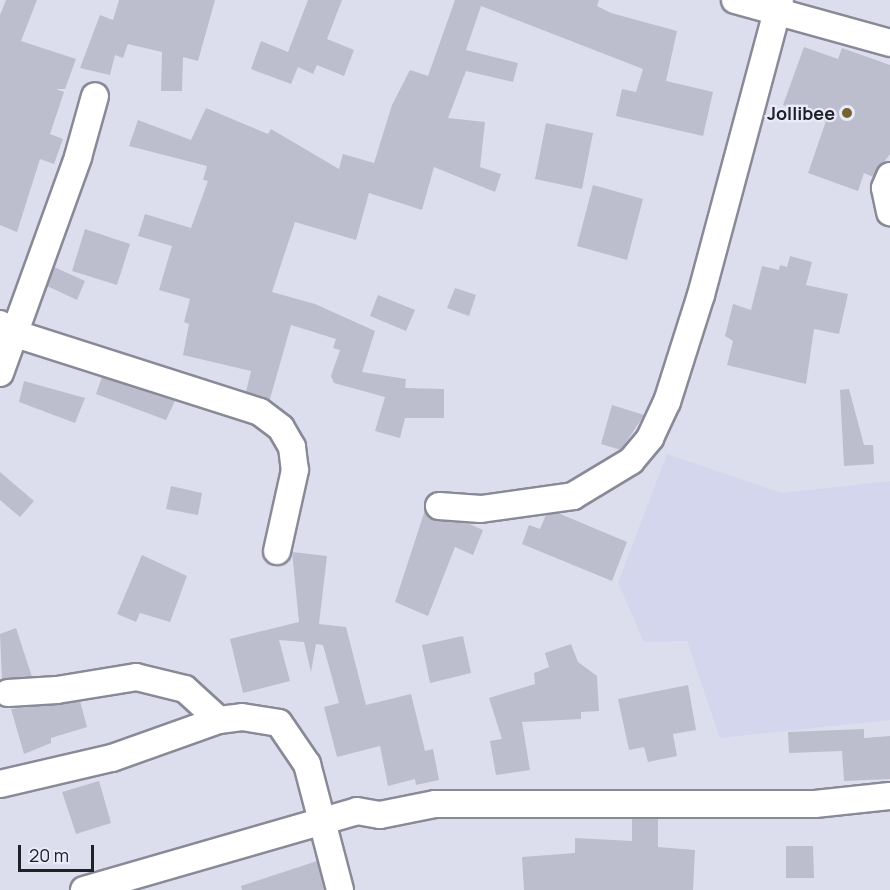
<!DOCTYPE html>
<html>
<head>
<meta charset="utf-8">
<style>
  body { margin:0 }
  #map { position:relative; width:890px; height:890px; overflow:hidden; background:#dcdeed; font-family:Manrope,sans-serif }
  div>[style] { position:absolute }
  .built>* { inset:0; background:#d3d6ed }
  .building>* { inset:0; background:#bcbecd }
  .roads { filter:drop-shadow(2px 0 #888a98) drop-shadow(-2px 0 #888a98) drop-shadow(0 2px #888a98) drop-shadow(0 -2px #888a98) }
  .minor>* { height:26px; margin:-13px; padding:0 13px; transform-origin:13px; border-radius:13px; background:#fff }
  .dots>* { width:16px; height:16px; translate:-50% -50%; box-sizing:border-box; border:3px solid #e9ebfa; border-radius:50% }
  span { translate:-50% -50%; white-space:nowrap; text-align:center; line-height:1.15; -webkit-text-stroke:4.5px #e9ebfa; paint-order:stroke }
  .poi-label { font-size:18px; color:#202127; font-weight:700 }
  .right { translate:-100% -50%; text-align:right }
  .scale { position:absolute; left:18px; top:845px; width:76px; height:27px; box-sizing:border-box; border:3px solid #202127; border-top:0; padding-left:8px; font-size:18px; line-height:21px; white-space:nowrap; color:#202127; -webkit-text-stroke:4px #e9ebfa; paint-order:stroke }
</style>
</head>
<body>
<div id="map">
  <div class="built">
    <div style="clip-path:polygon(667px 454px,782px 493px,890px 481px,890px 720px,720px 738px,687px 641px,644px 642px,618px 583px)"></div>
  </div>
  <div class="building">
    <div style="clip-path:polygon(6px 0,37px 0,21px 41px,76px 59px,65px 89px,56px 89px,64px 92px,50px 134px,63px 139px,54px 164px,40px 159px,17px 232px,0 225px,0 15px)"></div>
    <div style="clip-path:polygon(119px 0,215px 0,198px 61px,183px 57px,182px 91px,161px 91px,162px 52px,128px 44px,123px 58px,115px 55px,110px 75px,80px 68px,100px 15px,113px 20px)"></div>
    <div style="clip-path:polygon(308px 0,342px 0,327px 39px,354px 50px,344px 76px,317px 65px,313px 74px,298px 67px,291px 84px,251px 69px,261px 41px,288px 52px)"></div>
    <div style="clip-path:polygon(455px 0,599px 0,597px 6px,611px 13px,677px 31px,666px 81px,713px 92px,703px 136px,616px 116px,622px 89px,636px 92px,643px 69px,481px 6px,466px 50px,518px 63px,513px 82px,466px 71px,448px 118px,485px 122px,480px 167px,501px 174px,495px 192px,434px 167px,422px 210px,369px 193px,356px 240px,295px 222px,272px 292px,315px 304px,375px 331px,362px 372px,406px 379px,405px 388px,444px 389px,444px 418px,405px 418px,400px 438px,375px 431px,385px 397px,334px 383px,331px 376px,340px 350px,333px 348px,336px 339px,291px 325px,270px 399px,246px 392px,251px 371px,183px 355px,189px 324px,184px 322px,190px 299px,159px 290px,172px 246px,138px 236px,145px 214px,191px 228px,208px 181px,203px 180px,207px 166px,129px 146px,138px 120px,191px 140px,206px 108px,268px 134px,271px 129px,339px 169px,343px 154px,374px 163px,392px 105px,410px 70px,428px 76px)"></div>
    <div style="clip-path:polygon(804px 47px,838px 59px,842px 48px,890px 65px,890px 154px,873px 177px,864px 173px,858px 191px,808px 173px,826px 121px,783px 105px)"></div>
    <div style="clip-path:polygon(546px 123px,593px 133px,582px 189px,535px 179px)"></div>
    <div style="clip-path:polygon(593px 185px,643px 199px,627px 260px,577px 246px)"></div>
    <div style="clip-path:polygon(85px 229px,130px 244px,117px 285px,72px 271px)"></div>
    <div style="clip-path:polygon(790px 256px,812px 262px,806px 285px,848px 294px,839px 334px,814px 329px,806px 384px,727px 365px,733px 341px,725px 336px,733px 304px,751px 310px,762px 266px,779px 270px,780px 265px,787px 267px)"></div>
    <div style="clip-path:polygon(54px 267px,85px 281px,77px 300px,47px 286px)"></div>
    <div style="clip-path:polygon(455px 288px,476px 295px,469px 316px,447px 308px)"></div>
    <div style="clip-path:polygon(378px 295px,415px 310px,406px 331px,370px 316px)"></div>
    <div style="clip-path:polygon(102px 377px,175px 401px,166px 420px,96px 394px)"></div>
    <div style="clip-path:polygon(24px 381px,85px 398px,75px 423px,19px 402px)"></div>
    <div style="clip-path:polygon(849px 389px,864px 445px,873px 445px,874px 464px,844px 466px,840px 390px)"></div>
    <div style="clip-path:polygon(612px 405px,644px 415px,621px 450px,601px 444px)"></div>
    <div style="clip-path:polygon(0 472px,34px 501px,20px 517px,0 500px)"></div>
    <div style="clip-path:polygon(171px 486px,202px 493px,198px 515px,166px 509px)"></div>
    <div style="clip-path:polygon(425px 510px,437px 521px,467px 523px,483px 530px,473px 555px,455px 547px,428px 616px,395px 602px)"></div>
    <div style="clip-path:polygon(558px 513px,627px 542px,612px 581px,522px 544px,529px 525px,540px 529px,546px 515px)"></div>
    <div style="clip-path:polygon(292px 552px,327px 556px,319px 624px,346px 627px,366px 705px,411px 694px,425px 751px,433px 749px,439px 780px,416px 785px,415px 779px,388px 786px,380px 746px,337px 757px,324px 707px,339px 703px,323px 645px,316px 644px,311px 672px,304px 642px,279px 640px,290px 681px,243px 693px,230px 639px,299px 622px)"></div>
    <div style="clip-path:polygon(142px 555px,187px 576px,170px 622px,140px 613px,136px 622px,117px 614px)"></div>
    <div style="clip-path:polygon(16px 628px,32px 677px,2px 679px,0 634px)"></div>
    <div style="clip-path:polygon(463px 636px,471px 673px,430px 683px,422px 645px)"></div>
    <div style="clip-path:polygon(571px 644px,578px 662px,597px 676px,599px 711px,581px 712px,581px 719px,522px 722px,530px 770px,496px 775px,490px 741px,502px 739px,489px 698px,535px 684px,534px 673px,549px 667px,545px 653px)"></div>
    <div style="clip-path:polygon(688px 685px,696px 730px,673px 734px,677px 756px,648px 762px,644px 747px,629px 750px,618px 699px)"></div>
    <div style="clip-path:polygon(80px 701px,87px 727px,51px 738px,51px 743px,24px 754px,11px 709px)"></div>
    <div style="clip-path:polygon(864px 729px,864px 738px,890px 736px,890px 779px,844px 781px,842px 751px,789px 753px,788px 732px)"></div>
    <div style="clip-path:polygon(99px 781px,111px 823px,76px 834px,62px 792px)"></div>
    <div style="clip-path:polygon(632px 819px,658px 819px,658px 847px,695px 850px,693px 890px,524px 890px,522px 857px,575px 853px,575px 838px,632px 841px)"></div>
    <div style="clip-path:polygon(786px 846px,813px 846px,814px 878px,786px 878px)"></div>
    <div style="clip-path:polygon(317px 861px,324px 890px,242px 890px,241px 886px)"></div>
  </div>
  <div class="roads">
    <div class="minor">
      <div style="left:735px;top:0;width:161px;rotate:15.5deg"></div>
      <div style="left:890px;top:176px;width:13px;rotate:113deg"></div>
      <div style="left:885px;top:188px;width:25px;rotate:78deg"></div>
      <div style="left:0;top:324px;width:19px;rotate:32deg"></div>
      <div style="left:16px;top:334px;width:256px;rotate:17.7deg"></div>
      <div style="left:260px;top:412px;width:26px;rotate:37deg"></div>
      <div style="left:281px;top:428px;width:22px;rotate:60deg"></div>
      <div style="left:292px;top:447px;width:23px;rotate:83deg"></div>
      <div style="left:295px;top:470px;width:83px;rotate:102.5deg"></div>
      <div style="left:0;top:373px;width:230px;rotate:-70.1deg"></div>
      <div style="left:78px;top:157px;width:63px;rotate:-74.4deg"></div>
      <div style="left:439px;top:506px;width:42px;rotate:4.1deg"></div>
      <div style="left:481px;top:509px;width:93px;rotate:-8deg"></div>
      <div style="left:573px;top:496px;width:68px;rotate:-31.1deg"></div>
      <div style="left:631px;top:461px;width:30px;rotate:-50deg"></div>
      <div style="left:650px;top:438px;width:40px;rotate:-65deg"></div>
      <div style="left:667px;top:402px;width:112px;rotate:-72.4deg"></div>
      <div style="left:701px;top:295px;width:305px;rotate:-75deg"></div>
      <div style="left:8px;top:693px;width:49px;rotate:-3.5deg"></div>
      <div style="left:57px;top:690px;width:80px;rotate:-9.3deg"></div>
      <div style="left:136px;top:677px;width:50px;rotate:13.8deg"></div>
      <div style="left:185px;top:689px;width:46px;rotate:42.4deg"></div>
      <div style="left:0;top:784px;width:115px;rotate:-13.1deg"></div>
      <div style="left:112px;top:758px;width:114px;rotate:-19.6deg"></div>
      <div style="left:219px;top:720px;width:23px;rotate:-7deg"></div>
      <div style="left:242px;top:717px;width:37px;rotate:9deg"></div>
      <div style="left:279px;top:723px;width:50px;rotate:55.7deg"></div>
      <div style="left:307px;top:764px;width:130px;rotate:75.3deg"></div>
      <div style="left:84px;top:890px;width:284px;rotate:-16.1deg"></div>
      <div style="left:357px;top:811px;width:23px;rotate:10deg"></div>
      <div style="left:380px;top:815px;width:56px;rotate:-11.3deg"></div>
      <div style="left:435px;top:804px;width:380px"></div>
      <div style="left:815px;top:804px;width:75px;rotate:-6.1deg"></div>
    </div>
  </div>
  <div class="dots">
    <div style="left:847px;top:113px;background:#746331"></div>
  </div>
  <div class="poi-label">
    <span class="right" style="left:835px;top:113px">Jollibee</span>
  </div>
  <div class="scale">20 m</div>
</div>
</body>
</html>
